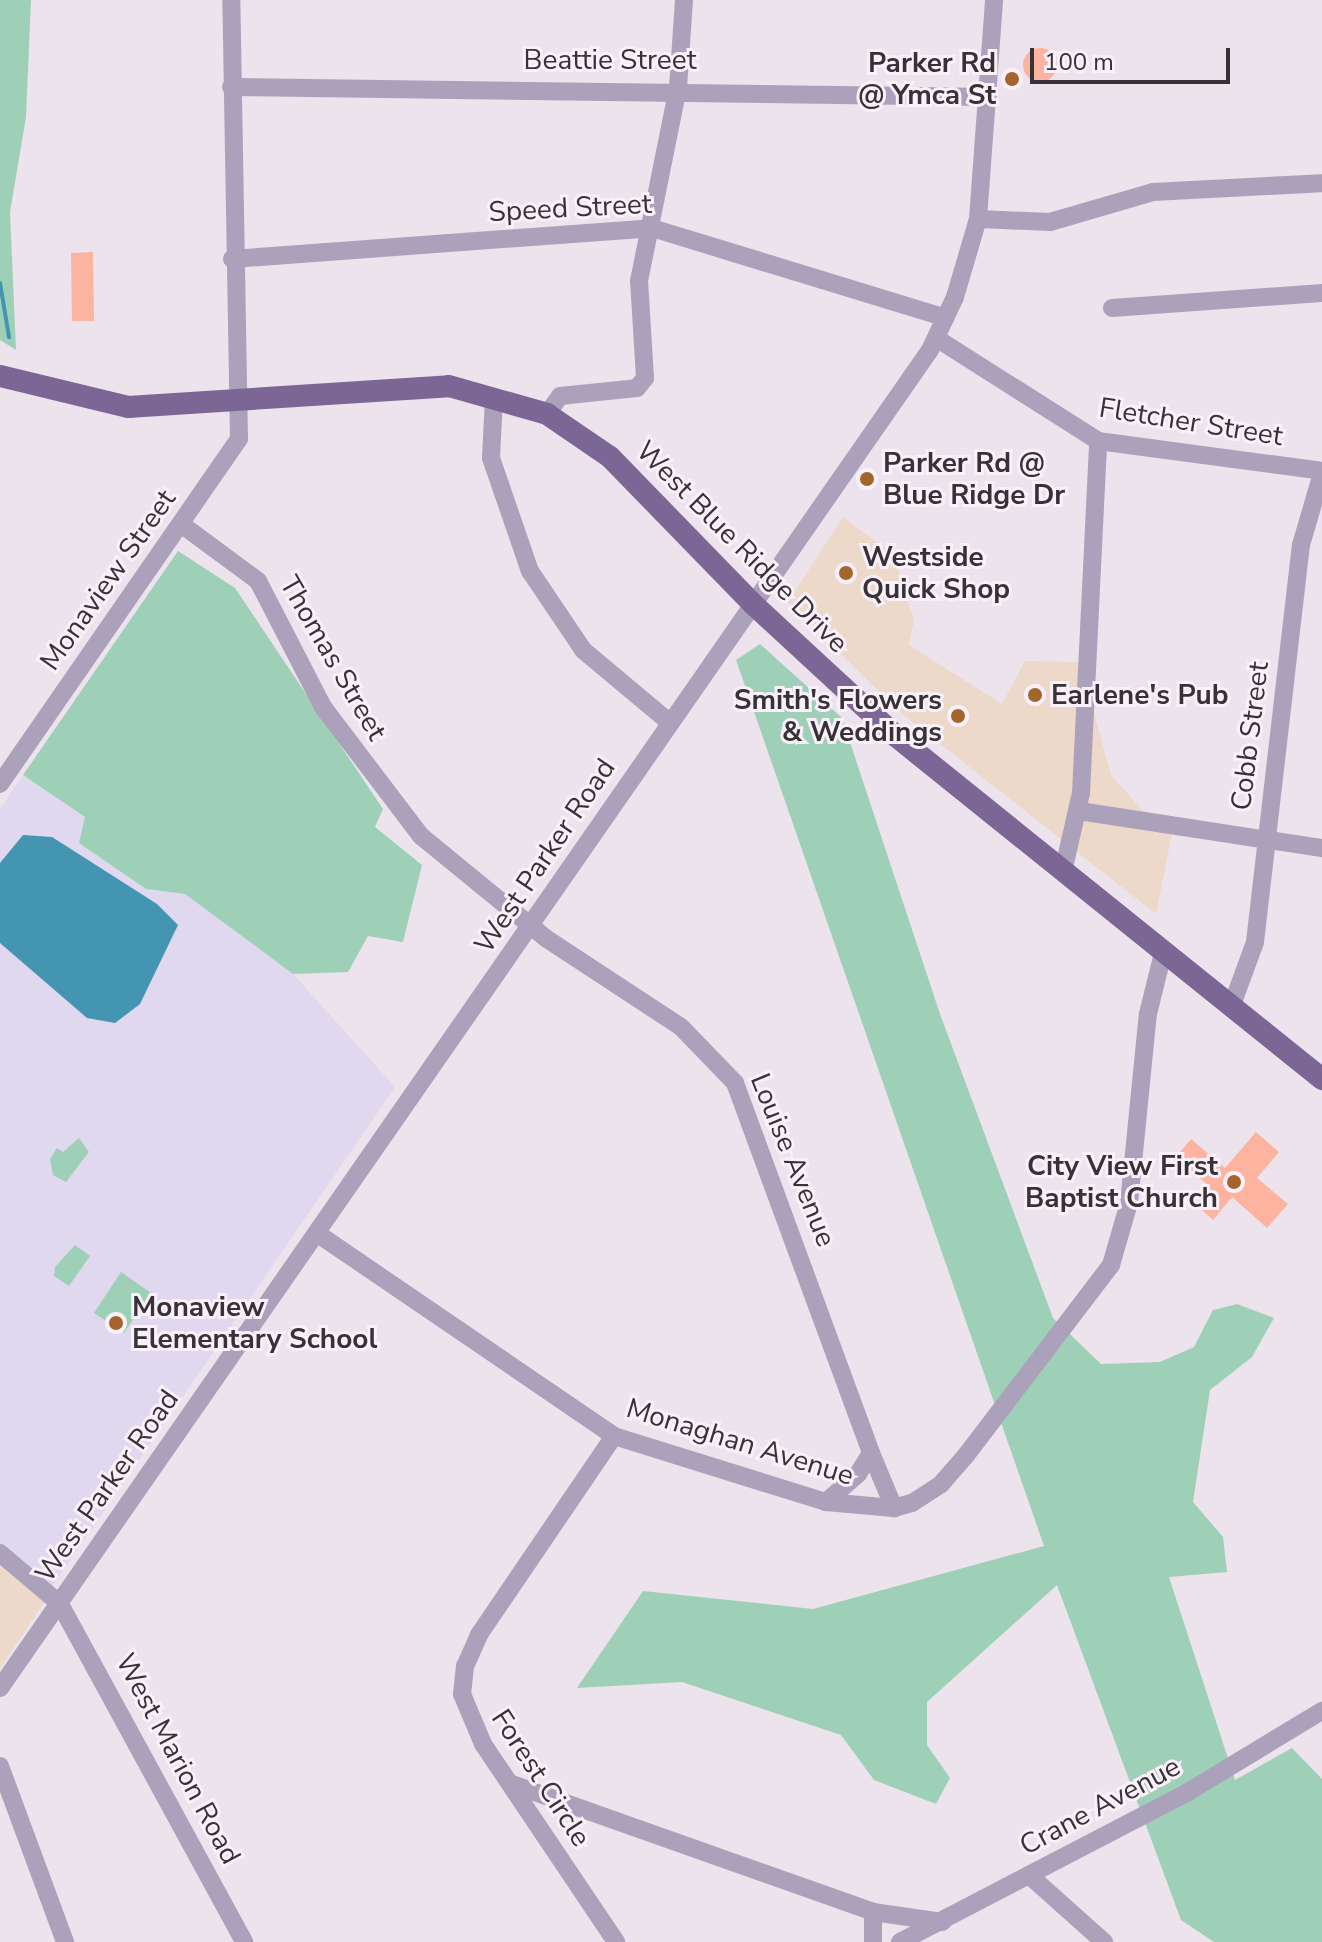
<!DOCTYPE html>
<html>
<head>
<meta charset="utf-8">
<style>
  body { margin:0 }
  #map { position:relative; width:1322px; height:1942px; overflow:hidden; background:#ece3ed; font-family:"Nunito Sans",sans-serif }
  div>[style] { position:absolute }
  .commercial>* { inset:0; background:#ecd9c9 }
  .education>* { inset:0; background:#dfd8ee }
  .green>* { inset:0; background:#9ed0b8 }
  .water>* { inset:0; background:#4495b1 }
  .stream>* { height:4px; margin:-2px; padding:0 2px; transform-origin:2px; border-radius:2px; background:#4495b1 }
  .building>* { inset:0; background:#fcb4a0 }
  .round { border-radius:50% }
  .minor>* { height:18px; margin:-9px; padding:0 9px; transform-origin:9px; border-radius:9px; background:#aca1bb }
  .major>* { height:22px; margin:-11px; padding:0 11px; transform-origin:11px; border-radius:11px; background:#7c6695 }
  .dots>* { width:22px; height:22px; translate:-50% -50%; box-sizing:border-box; border:4px solid #faf0fa; border-radius:50% }
  span { translate:-50% -50%; white-space:nowrap; text-align:center; line-height:1.15; -webkit-text-stroke:6px #faf0fa; paint-order:stroke }
  .street-label { font-size:28px; color:#363236 }
  .poi-label { font-size:28px; color:#363236; font-weight:700 }
  .right { translate:-100% -50%; text-align:right }
  .left { translate:0 -50%; text-align:left }
  .scale { position:absolute; left:1030px; top:48px; width:200px; height:36px; box-sizing:border-box; border:4px solid #363236; border-top:0; padding-left:10px; font-size:24px; line-height:28px; white-space:nowrap; color:#363236; -webkit-text-stroke:6px #faf0fa; paint-order:stroke }
</style>
</head>
<body>
<div id="map">
  <div class="commercial">
    <div style="clip-path:polygon(843px 517px,894px 555px,914px 621px,909px 645px,1002px 704px,1025px 661px,1080px 662px,1111px 775px,1143px 811px,1175px 818px,1156px 914px,901px 713px,788px 602px)"></div>
    <div style="clip-path:polygon(0 1558px,50px 1594px,0 1668px)"></div>
  </div>
  <div class="education">
    <div style="clip-path:polygon(23px 775px,85px 817px,146px 889px,185px 894px,293px 974px,395px 1087px,48px 1593px,0 1558px,0 809px)"></div>
  </div>
  <div class="green">
    <div style="clip-path:polygon(0 0,31px 0,26px 117px,10px 212px,16px 350px,0 340px)"></div>
    <div style="clip-path:polygon(178px 551px,235px 588px,383px 809px,375px 827px,422px 865px,403px 942px,368px 936px,348px 972px,293px 974px,185px 894px,146px 889px,79px 843px,85px 817px,23px 775px)"></div>
    <div style="clip-path:polygon(760px 644px,842px 718px,940px 1014px,1053px 1318px,1101px 1364px,1160px 1362px,1194px 1347px,1213px 1310px,1237px 1304px,1274px 1318px,1252px 1357px,1210px 1390px,1193px 1502px,1223px 1537px,1227px 1572px,1169px 1577px,1235px 1780px,1292px 1748px,1322px 1779px,1322px 1942px,1214px 1942px,1181px 1920px,1057px 1585px,927px 1702px,927px 1745px,950px 1778px,936px 1804px,874px 1780px,841px 1735px,682px 1682px,577px 1688px,643px 1591px,813px 1609px,1044px 1546px,736px 660px)"></div>
    <div style="clip-path:polygon(79px 1138px,89px 1152px,66px 1182px,53px 1175px,50px 1159px,57px 1148px,63px 1152px)"></div>
    <div style="clip-path:polygon(75px 1245px,90px 1256px,69px 1286px,54px 1276px,55px 1267px)"></div>
    <div style="clip-path:polygon(121px 1272px,151px 1293px,124px 1333px,94px 1313px)"></div>
  </div>
  <div class="water">
    <div style="clip-path:polygon(23px 835px,52px 837px,157px 904px,178px 925px,140px 1004px,115px 1023px,87px 1018px,0 943px,0 863px)"></div>
  </div>
  <div class="stream">
    <div style="left:0;top:283px;width:55px;rotate:80.5deg"></div>
  </div>
  <div class="building">
    <div class="round" style="left:1023px;top:48px;width:34px;height:34px"></div>
    <div style="clip-path:polygon(93px 252px,94px 321px,72px 321px,71px 253px)"></div>
    <div style="clip-path:polygon(1256px 1132px,1279px 1152px,1257px 1178px,1288px 1204px,1267px 1228px,1232px 1197px,1213px 1220px,1195px 1204px,1210px 1187px,1176px 1157px,1191px 1139px,1225px 1168px)"></div>
  </div>
  <div class="minor">
    <div style="left:231px;top:87px;width:757px;rotate:0.76deg"></div>
    <div style="left:978px;top:219px;width:72px;rotate:2.4deg"></div>
    <div style="left:1050px;top:222px;width:107px;rotate:-16.2deg"></div>
    <div style="left:1153px;top:192px;width:169px;rotate:-3deg"></div>
    <div style="left:232px;top:259px;width:421px;rotate:-4.2deg"></div>
    <div style="left:652px;top:228px;width:307px;rotate:17deg"></div>
    <div style="left:1112px;top:308px;width:211px;rotate:-4.1deg"></div>
    <div style="left:936px;top:338px;width:192px;rotate:32.4deg"></div>
    <div style="left:1098px;top:441px;width:226px;rotate:7.6deg"></div>
    <div style="left:494px;top:397px;width:61px;rotate:92.8deg"></div>
    <div style="left:491px;top:458px;width:120px;rotate:71deg"></div>
    <div style="left:530px;top:571px;width:95px;rotate:56.1deg"></div>
    <div style="left:583px;top:650px;width:112px;rotate:39.9deg"></div>
    <div style="left:547px;top:414px;width:22px;rotate:-54deg"></div>
    <div style="left:560px;top:396px;width:77px;rotate:-5.9deg"></div>
    <div style="left:637px;top:388px;width:13px;rotate:-51deg"></div>
    <div style="left:645px;top:378px;width:97px;rotate:-93.5deg"></div>
    <div style="left:639px;top:281px;width:197px;rotate:-78.6deg"></div>
    <div style="left:678px;top:88px;width:88px;rotate:-86.1deg"></div>
    <div style="left:181px;top:524px;width:96px;rotate:36.5deg"></div>
    <div style="left:258px;top:581px;width:142px;rotate:62.7deg"></div>
    <div style="left:323px;top:707px;width:162px;rotate:52.8deg"></div>
    <div style="left:421px;top:836px;width:163px;rotate:39.3deg"></div>
    <div style="left:547px;top:939px;width:160px;rotate:33.3deg"></div>
    <div style="left:681px;top:1027px;width:78px;rotate:46deg"></div>
    <div style="left:735px;top:1083px;width:394px;rotate:69.8deg"></div>
    <div style="left:871px;top:1453px;width:25px;rotate:122deg"></div>
    <div style="left:858px;top:1474px;width:43px;rotate:138.8deg"></div>
    <div style="left:0;top:784px;width:420px;rotate:-55.3deg"></div>
    <div style="left:239px;top:439px;width:439px;rotate:-91deg"></div>
    <div style="left:1079px;top:811px;width:246px;rotate:8.7deg"></div>
    <div style="left:1063px;top:872px;width:81px;rotate:-77.2deg"></div>
    <div style="left:1081px;top:793px;width:352px;rotate:-87.2deg"></div>
    <div style="left:1232px;top:1005px;width:67px;rotate:-69.9deg"></div>
    <div style="left:1255px;top:942px;width:400px;rotate:-83.4deg"></div>
    <div style="left:1301px;top:545px;width:75px;rotate:-73.7deg"></div>
    <div style="left:318px;top:1234px;width:358px;rotate:34.3deg"></div>
    <div style="left:614px;top:1436px;width:222px;rotate:17.3deg"></div>
    <div style="left:826px;top:1502px;width:68px;rotate:5deg"></div>
    <div style="left:894px;top:1508px;width:19px;rotate:-16deg"></div>
    <div style="left:912px;top:1503px;width:35px;rotate:-33deg"></div>
    <div style="left:941px;top:1484px;width:40px;rotate:-49deg"></div>
    <div style="left:967px;top:1454px;width:238px;rotate:-52.7deg"></div>
    <div style="left:1111px;top:1265px;width:65px;rotate:-73.8deg"></div>
    <div style="left:1129px;top:1203px;width:190px;rotate:-84.3deg"></div>
    <div style="left:1148px;top:1014px;width:63px;rotate:-76.2deg"></div>
    <div style="left:614px;top:1436px;width:240px;rotate:124.2deg"></div>
    <div style="left:479px;top:1635px;width:34px;rotate:114deg"></div>
    <div style="left:465px;top:1666px;width:28px;rotate:96deg"></div>
    <div style="left:462px;top:1694px;width:54px;rotate:67.2deg"></div>
    <div style="left:483px;top:1744px;width:239px;rotate:56.1deg"></div>
    <div style="left:871px;top:1453px;width:60px;rotate:67.3deg"></div>
    <div style="left:0;top:1553px;width:79px;rotate:40.4deg"></div>
    <div style="left:60px;top:1604px;width:385px;rotate:61.4deg"></div>
    <div style="left:0;top:1688px;width:1629px;rotate:-55.2deg"></div>
    <div style="left:930px;top:350px;width:59px;rotate:-64.7deg"></div>
    <div style="left:955px;top:297px;width:81px;rotate:-73.6deg"></div>
    <div style="left:978px;top:219px;width:220px;rotate:-85.8deg"></div>
    <div style="left:0;top:1766px;width:188px;rotate:69.7deg"></div>
    <div style="left:512px;top:1784px;width:383px;rotate:19.5deg"></div>
    <div style="left:873px;top:1912px;width:70px;rotate:8.2deg"></div>
    <div style="left:1029px;top:1875px;width:101px;rotate:41.8deg"></div>
    <div style="left:873px;top:1912px;width:30px;rotate:90deg"></div>
    <div style="left:900px;top:1942px;width:325px;rotate:-27.5deg"></div>
    <div style="left:1188px;top:1792px;width:157px;rotate:-31.2deg"></div>
  </div>
  <div class="major">
    <div style="left:0;top:376px;width:132px;rotate:13.6deg"></div>
    <div style="left:128px;top:407px;width:322px;rotate:-3.7deg"></div>
    <div style="left:449px;top:386px;width:102px;rotate:15.9deg"></div>
    <div style="left:547px;top:414px;width:76px;rotate:34.3deg"></div>
    <div style="left:610px;top:457px;width:206px;rotate:45.8deg"></div>
    <div style="left:754px;top:605px;width:195px;rotate:42.7deg"></div>
    <div style="left:897px;top:737px;width:546px;rotate:38.82deg"></div>
  </div>
  <div class="dots">
    <div style="left:1012px;top:79px;background:#a4652c"></div>
    <div style="left:867px;top:479px;background:#a4652c"></div>
    <div style="left:846px;top:573px;background:#a4652c"></div>
    <div style="left:1035px;top:695px;background:#a4652c"></div>
    <div style="left:958px;top:716px;background:#a4652c"></div>
    <div style="left:1234px;top:1182px;background:#a4652c"></div>
    <div style="left:116px;top:1323px;background:#a4652c"></div>
  </div>
  <div class="street-label">
    <span style="left:610px;top:60px">Beattie Street</span>
    <span style="left:570px;top:208px;rotate:-3deg">Speed Street</span>
    <span style="left:1191px;top:422px;rotate:9deg">Fletcher Street</span>
    <span style="left:742px;top:547px;rotate:45deg">West Blue Ridge Drive</span>
    <span style="left:108px;top:580px;rotate:-55deg">Monaview Street</span>
    <span style="left:333px;top:658px;rotate:60deg">Thomas Street</span>
    <span style="left:1250px;top:736px;rotate:-83deg">Cobb Street</span>
    <span style="left:545px;top:856px;rotate:-56deg">West Parker Road</span>
    <span style="left:793px;top:1160px;rotate:68deg">Louise Avenue</span>
    <span style="left:740px;top:1442px;rotate:17deg">Monaghan Avenue</span>
    <span style="left:107px;top:1486px;rotate:-55deg">West Parker Road</span>
    <span style="left:178px;top:1759px;rotate:62deg">West Marion Road</span>
    <span style="left:541px;top:1778px;rotate:57deg">Forest Circle</span>
    <span style="left:1100px;top:1806px;rotate:-28deg">Crane Avenue</span>
  </div>
  <div class="poi-label">
    <span class="right" style="left:996px;top:79px">Parker Rd<br>@ Ymca St</span>
    <span class="left" style="left:883px;top:479px">Parker Rd @<br>Blue Ridge Dr</span>
    <span class="left" style="left:862px;top:573px">Westside<br>Quick Shop</span>
    <span class="left" style="left:1051px;top:695px">Earlene's Pub</span>
    <span class="right" style="left:942px;top:716px">Smith's Flowers<br>&amp; Weddings</span>
    <span class="right" style="left:1218px;top:1182px">City View First<br>Baptist Church</span>
    <span class="left" style="left:132px;top:1323px">Monaview<br>Elementary School</span>
  </div>
  <div class="scale">100 m</div>
</div>
</body>
</html>
